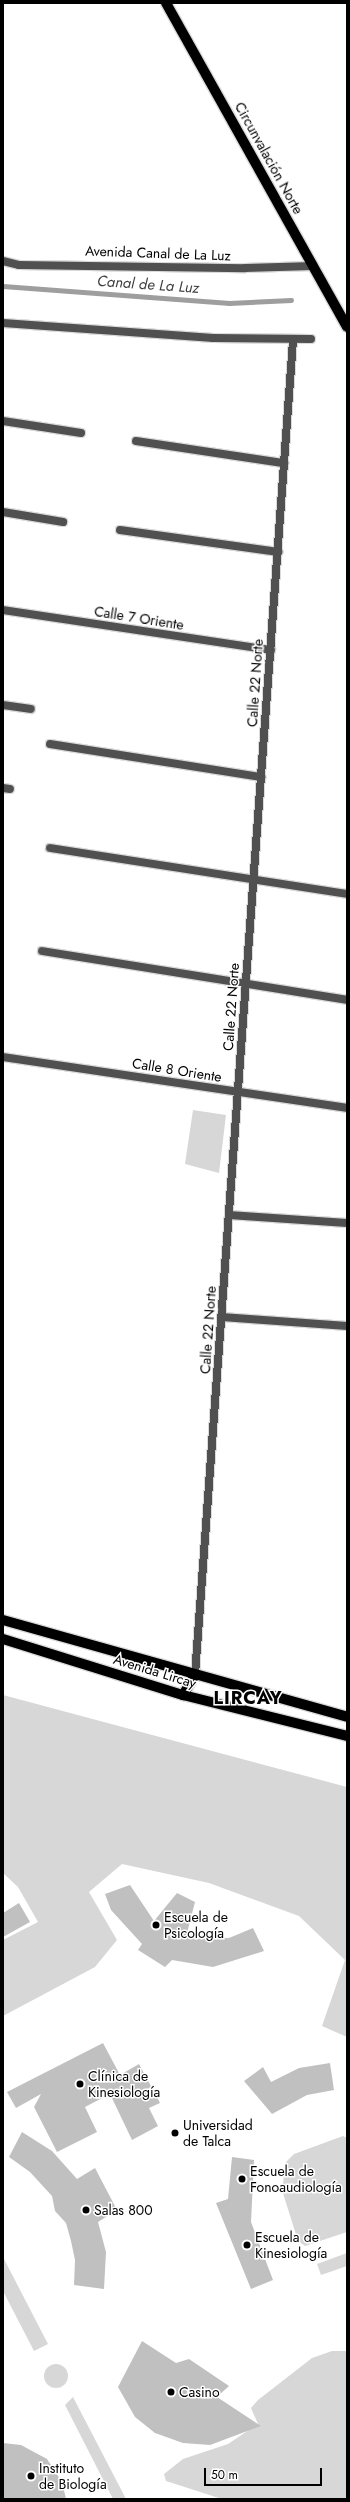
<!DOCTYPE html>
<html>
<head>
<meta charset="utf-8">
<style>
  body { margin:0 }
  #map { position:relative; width:350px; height:2502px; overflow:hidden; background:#fff; font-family:Jost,sans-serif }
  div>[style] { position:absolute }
  .green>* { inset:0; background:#d7d7d7 }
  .round { border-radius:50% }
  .stream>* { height:4.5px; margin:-2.25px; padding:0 2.25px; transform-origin:2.25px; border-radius:2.25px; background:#9e9e9e }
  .building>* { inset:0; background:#c0c0c0 }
  .roads { filter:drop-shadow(1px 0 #dbdbdb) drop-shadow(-1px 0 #dbdbdb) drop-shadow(0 1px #dbdbdb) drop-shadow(0 -1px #dbdbdb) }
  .minor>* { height:8px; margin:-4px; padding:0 4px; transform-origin:4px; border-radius:4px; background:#505050 }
  .primary>* { height:10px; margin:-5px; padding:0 5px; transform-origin:5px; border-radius:5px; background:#000 }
  .dots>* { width:11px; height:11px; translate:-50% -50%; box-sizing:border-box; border:2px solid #fff; border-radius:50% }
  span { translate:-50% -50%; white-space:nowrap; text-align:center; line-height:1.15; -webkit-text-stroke:3px #fff; paint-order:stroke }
  .street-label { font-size:14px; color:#000 }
  .poi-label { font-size:14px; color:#000 }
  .left { translate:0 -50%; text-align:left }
  .water-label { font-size:15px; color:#3f3f3f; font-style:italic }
  .district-label { font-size:18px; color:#000; font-weight:700; letter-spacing:1px }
  .frame { position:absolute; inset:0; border:4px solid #000; pointer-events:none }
  .scale { position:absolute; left:204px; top:2468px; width:118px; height:18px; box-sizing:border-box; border:2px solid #000; border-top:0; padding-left:5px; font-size:12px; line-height:14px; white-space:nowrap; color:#000; -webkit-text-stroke:3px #fff; paint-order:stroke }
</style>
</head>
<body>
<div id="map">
  <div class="green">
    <div style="clip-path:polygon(193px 1110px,226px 1115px,219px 1173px,185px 1164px)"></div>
    <div style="clip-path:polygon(3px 1695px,347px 1787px,347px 2037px,322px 2026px,345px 1960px,299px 1916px,209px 1883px,122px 1864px,89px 1892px,117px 1940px,95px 1967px,3px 2016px,3px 1940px,38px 1922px,18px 1887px,3px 1873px)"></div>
    <div style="clip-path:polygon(343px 2136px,347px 2138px,347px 2232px,305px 2246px,298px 2241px,282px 2190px,286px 2162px,294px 2154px)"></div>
    <div style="clip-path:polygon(347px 2253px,347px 2266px,321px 2275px,317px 2264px)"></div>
    <div style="clip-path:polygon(3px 2257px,48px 2344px,34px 2351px,3px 2291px)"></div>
    <div style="clip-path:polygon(332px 2351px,347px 2351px,347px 2499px,222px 2499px,166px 2481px,164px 2474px,183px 2459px,228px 2444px,258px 2424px,251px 2408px,258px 2400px,312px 2358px)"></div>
    <div class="round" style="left:44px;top:2364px;width:24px;height:24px"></div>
    <div style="clip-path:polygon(73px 2397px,126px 2499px,113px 2499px,65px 2405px)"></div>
  </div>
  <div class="stream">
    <div style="left:3px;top:286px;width:227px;rotate:4.3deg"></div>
    <div style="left:229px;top:303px;width:62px;rotate:-2.8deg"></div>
  </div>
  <div class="building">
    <div style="clip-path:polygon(130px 1885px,154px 1921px,177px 1893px,195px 1902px,186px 1937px,229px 1938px,253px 1928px,264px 1951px,213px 1967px,172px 1960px,165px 1967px,138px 1950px,142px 1944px,111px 1910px,105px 1894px)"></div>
    <div style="clip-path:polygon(19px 1903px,30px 1922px,3px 1937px,3px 1913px)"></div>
    <div style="clip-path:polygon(103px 2043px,120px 2075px,139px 2064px,160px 2103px,149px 2108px,158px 2126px,132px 2140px,110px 2094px,85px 2107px,97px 2132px,57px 2152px,34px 2107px,41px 2094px,16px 2108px,7px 2092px)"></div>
    <div style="clip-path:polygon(330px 2063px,334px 2090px,307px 2095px,272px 2114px,244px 2081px,263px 2067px,271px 2082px,299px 2068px)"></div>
    <div style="clip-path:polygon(22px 2132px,52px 2151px,77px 2179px,95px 2168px,117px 2210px,98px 2222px,106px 2252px,104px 2289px,74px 2285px,75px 2260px,71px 2241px,66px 2223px,55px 2211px,52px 2196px,30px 2172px,9px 2157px)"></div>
    <div style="clip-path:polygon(232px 2157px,254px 2160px,251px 2222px,273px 2280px,251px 2289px,216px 2203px,228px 2199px)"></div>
    <div style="clip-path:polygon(142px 2341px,176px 2363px,189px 2359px,229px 2386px,217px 2397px,261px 2426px,210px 2445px,183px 2443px,155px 2433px,135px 2417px,118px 2387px)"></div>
    <div style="clip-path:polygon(3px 2443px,21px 2445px,47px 2459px,62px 2482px,66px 2499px,3px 2499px)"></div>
  </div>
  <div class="roads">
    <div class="minor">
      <div style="left:3px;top:261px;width:16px;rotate:14deg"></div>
      <div style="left:19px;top:265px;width:226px;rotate:0.8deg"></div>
      <div style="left:245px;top:268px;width:68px;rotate:-1.7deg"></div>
      <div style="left:3px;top:323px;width:211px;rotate:4.1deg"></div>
      <div style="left:213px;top:338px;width:98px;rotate:0.6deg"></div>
      <div style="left:3px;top:421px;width:79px;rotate:8.7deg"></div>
      <div style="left:136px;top:441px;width:150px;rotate:8.5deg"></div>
      <div style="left:3px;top:512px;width:61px;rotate:9.5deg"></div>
      <div style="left:120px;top:530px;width:160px;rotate:7.9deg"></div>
      <div style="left:3px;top:610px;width:271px;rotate:8.5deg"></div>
      <div style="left:3px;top:705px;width:28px;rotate:8deg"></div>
      <div style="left:50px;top:744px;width:214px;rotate:8.9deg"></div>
      <div style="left:3px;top:788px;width:7px;rotate:8deg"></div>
      <div style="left:50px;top:848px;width:301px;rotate:8.8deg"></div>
      <div style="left:42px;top:951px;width:309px;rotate:9.1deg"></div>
      <div style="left:3px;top:1057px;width:348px;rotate:8.4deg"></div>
      <div style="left:229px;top:1215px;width:118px;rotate:3.9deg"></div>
      <div style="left:222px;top:1317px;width:125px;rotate:4.1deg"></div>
      <div style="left:195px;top:1675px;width:1339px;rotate:-85.8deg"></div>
    </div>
    <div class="primary">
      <div style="left:166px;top:3px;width:371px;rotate:60.8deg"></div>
      <div style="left:3px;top:1620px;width:357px;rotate:15.7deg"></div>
      <div style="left:3px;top:1639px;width:189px;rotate:17.3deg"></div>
      <div style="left:183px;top:1695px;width:169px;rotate:14deg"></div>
      <div style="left:183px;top:1695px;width:23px;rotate:-59deg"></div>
    </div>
  </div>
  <div class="dots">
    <div style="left:156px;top:1925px;background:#000"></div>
    <div style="left:80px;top:2084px;background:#000"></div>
    <div style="left:175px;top:2133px;background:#000"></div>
    <div style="left:242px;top:2179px;background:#000"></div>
    <div style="left:86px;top:2210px;background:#000"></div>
    <div style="left:247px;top:2245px;background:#000"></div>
    <div style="left:171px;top:2392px;background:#000"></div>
    <div style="left:31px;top:2476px;background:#000"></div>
  </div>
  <div class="street-label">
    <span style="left:269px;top:158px;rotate:61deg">Circunvalación Norte</span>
    <span style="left:158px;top:253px;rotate:2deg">Avenida Canal de La Luz</span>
    <span style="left:139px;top:618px;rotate:9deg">Calle 7 Oriente</span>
    <span style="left:255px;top:683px;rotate:-86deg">Calle 22 Norte</span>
    <span style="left:231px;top:1007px;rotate:-86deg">Calle 22 Norte</span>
    <span style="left:177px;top:1070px;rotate:9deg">Calle 8 Oriente</span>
    <span style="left:208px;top:1330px;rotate:-86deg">Calle 22 Norte</span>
    <span style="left:155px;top:1671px;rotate:17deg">Avenida Lircay</span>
  </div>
  <div class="poi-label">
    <span class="left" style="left:164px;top:1925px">Escuela de<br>Psicología</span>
    <span class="left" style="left:88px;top:2084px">Clínica de<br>Kinesiología</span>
    <span class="left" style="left:183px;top:2133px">Universidad<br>de Talca</span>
    <span class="left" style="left:250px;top:2179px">Escuela de<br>Fonoaudiología</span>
    <span class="left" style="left:94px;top:2210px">Salas 800</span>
    <span class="left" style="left:255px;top:2245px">Escuela de<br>Kinesiología</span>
    <span class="left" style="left:179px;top:2392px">Casino</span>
    <span class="left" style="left:39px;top:2476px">Instituto<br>de Biología</span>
  </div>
  <div class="water-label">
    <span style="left:148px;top:285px;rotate:4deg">Canal de La Luz</span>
  </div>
  <div class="district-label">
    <span style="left:248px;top:1698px">LIRCAY</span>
  </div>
  <div class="frame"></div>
  <div class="scale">50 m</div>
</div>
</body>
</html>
